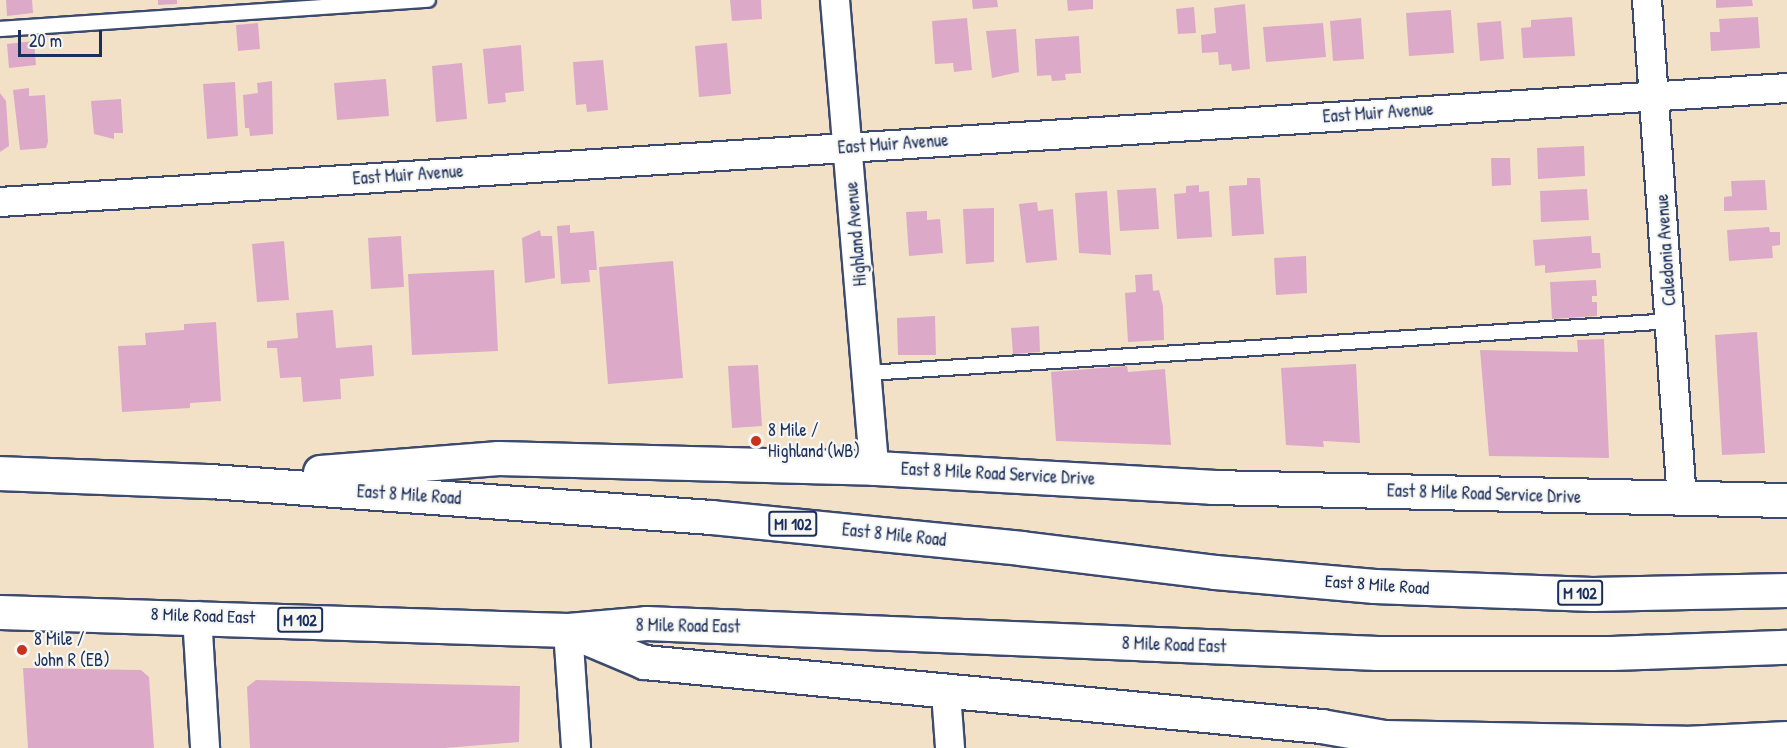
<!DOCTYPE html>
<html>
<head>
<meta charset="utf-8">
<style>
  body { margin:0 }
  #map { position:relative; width:1787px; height:748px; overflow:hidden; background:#f2e1c7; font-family:"Patrick Hand",sans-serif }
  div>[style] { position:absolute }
  .building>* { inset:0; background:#dcaac8 }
  .roads { filter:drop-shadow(2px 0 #3b4a6e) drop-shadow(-2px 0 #3b4a6e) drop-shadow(0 2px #3b4a6e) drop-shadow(0 -2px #3b4a6e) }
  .service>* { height:14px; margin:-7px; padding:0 7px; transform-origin:7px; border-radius:7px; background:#fff }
  .minor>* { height:28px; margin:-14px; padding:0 14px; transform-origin:14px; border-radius:14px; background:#fff }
  .trunk>* { height:33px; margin:-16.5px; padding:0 16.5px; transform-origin:16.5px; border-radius:16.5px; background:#fff }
  .dots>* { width:16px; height:16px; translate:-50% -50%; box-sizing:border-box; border:3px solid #f6f6f2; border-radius:50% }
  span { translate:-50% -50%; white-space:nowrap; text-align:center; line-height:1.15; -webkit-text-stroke:4.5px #f6f6f2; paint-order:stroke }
  .shield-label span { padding:2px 4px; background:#f6f6f2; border:2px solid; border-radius:4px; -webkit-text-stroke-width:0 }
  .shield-label { font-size:16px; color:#1b2f5e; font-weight:700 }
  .street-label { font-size:18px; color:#1b2f5e }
  .poi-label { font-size:18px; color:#1b2f5e }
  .left { translate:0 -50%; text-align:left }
  .scale { position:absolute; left:18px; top:30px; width:84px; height:27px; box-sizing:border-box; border:3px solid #1b2f5e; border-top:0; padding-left:8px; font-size:18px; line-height:21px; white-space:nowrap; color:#1b2f5e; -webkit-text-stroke:4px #f6f6f2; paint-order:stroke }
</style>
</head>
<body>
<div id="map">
  <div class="building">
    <div style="clip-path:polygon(6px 0,32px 0,33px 13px,7px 16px)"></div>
    <div style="clip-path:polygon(158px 0,177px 0,177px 4px,158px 5px)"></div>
    <div style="clip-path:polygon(730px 0,761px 0,762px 19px,732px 21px)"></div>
    <div style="clip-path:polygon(972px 0,997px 0,998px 7px,973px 9px)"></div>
    <div style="clip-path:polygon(1067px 0,1093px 0,1093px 9px,1068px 11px)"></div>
    <div style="clip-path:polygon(1716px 0,1752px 0,1753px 6px,1716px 8px)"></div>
    <div style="clip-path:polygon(1245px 4px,1250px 69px,1232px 71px,1231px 64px,1219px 65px,1218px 52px,1202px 53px,1201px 35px,1216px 33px,1214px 8px)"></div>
    <div style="clip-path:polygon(1194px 7px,1196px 33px,1178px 34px,1176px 9px)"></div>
    <div style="clip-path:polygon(1451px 10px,1454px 53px,1409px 56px,1406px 13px)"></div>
    <div style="clip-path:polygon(1572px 17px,1575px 56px,1523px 58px,1521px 28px,1531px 27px,1531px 20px)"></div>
    <div style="clip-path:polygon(1758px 17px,1760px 48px,1711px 51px,1710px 32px,1720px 32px,1719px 19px)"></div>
    <div style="clip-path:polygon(967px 18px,972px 70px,954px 72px,953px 63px,935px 64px,932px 21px)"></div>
    <div style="clip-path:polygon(1361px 18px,1364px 59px,1333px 61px,1330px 21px)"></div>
    <div style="clip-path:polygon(1501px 21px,1504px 59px,1480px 61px,1477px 23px)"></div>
    <div style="clip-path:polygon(258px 23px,260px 49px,238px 51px,236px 25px)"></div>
    <div style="clip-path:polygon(1323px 23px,1326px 57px,1266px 62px,1263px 27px)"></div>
    <div style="clip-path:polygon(1016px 29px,1019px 72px,992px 78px,986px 31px)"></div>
    <div style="clip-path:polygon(1079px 36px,1081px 73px,1065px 74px,1066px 80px,1052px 81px,1051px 75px,1037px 76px,1035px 39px)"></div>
    <div style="clip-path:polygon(34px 41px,36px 65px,9px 68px,7px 44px)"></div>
    <div style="clip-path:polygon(727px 43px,731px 94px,699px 97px,695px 46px)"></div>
    <div style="clip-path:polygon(521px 45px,524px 91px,505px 93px,506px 102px,488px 104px,483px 49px)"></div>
    <div style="clip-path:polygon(603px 60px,608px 110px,587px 112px,586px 104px,576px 105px,573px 62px)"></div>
    <div style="clip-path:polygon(462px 63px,467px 119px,436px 122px,432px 66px)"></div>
    <div style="clip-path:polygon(386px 79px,389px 116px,337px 120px,334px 83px)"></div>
    <div style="clip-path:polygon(272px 81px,273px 134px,250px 136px,249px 128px,245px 128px,243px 95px,258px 93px,257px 83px)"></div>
    <div style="clip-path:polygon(235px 82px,238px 136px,207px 139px,203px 84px)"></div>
    <div style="clip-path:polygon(29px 88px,29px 96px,45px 95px,48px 142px,46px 148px,20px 150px,13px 90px)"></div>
    <div style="clip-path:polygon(0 93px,6px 101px,9px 146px,0 152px)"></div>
    <div style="clip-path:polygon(121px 99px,123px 133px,114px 133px,114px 139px,94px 134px,91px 101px)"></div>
    <div style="clip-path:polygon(1584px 146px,1585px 176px,1538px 179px,1537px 148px)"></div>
    <div style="clip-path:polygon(1491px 158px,1510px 158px,1511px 185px,1492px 186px)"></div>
    <div style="clip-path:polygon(1247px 178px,1260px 178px,1264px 234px,1232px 236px,1229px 186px,1247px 185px)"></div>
    <div style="clip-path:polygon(1765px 180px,1767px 210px,1724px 211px,1724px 197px,1732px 196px,1731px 181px)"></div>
    <div style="clip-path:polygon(1199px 185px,1199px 192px,1209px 191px,1212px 237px,1177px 239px,1174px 194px,1186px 193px,1186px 186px)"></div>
    <div style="clip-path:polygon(1156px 188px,1159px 229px,1120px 231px,1117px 190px)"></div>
    <div style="clip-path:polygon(1587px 189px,1589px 220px,1541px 222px,1540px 191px)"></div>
    <div style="clip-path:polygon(1107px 191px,1111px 255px,1079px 253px,1075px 193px)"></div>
    <div style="clip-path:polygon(1037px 202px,1038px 211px,1053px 209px,1057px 260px,1026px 263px,1019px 204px)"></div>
    <div style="clip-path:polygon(994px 208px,994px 262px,966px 264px,963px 209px)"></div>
    <div style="clip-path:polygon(927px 211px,927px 220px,940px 219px,943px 253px,909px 256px,906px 212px)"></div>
    <div style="clip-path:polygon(570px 225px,570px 233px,594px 231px,597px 270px,589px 270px,590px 282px,561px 284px,557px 226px)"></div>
    <div style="clip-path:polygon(1769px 227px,1770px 232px,1780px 232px,1780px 245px,1772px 246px,1773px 258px,1729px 261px,1727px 230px)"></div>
    <div style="clip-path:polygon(540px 230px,541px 236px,552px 236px,555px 278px,525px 283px,522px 238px)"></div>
    <div style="clip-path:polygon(401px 236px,404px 287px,371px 289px,368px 238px)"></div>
    <div style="clip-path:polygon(1591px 236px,1592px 253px,1600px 253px,1601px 268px,1545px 273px,1545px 265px,1535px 266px,1533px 240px)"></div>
    <div style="clip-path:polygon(284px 241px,289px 300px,257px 302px,252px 244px)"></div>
    <div style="clip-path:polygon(1306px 256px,1307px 293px,1276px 295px,1274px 258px)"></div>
    <div style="clip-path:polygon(673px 261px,683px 378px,608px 384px,599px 267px)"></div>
    <div style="clip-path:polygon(494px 270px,498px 351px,412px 355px,408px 274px)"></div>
    <div style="clip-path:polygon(1152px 274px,1153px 291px,1159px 290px,1163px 306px,1164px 340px,1128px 342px,1125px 293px,1136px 292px,1135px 275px)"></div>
    <div style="clip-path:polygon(1596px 280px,1597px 296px,1592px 296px,1592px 302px,1597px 302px,1597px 316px,1552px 319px,1550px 282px)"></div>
    <div style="clip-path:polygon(333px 310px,336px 348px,372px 345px,374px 376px,340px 379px,341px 399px,303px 402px,301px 377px,280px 378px,277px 348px,267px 348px,267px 341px,298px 338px,296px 313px)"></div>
    <div style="clip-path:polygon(935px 316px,936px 355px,898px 355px,897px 318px)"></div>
    <div style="clip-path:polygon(216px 322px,221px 401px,190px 403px,190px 408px,122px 412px,118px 346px,146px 345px,145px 333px,184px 330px,184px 324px)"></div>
    <div style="clip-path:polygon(1039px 326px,1040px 352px,1013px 354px,1011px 328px)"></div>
    <div style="clip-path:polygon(1757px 332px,1765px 453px,1722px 455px,1715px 335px)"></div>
    <div style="clip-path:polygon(1604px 339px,1609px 458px,1489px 456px,1480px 350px,1578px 352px,1577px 340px)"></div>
    <div style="clip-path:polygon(1356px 364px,1360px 443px,1323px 441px,1324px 447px,1286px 445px,1281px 368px)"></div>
    <div style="clip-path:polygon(758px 365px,762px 426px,732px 428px,728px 366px)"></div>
    <div style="clip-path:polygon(1127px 366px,1128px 372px,1165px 369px,1171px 445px,1056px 441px,1051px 372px)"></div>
    <div style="clip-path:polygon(23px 668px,141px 670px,149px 677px,154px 748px,28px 748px)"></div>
    <div style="clip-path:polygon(256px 680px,520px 686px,519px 742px,445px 748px,250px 748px,247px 687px)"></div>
  </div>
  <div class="roads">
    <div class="service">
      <div style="left:0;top:29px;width:429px;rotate:-3.9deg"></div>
      <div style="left:868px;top:373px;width:806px;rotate:-3.7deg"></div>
    </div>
    <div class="minor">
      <div style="left:835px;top:0;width:470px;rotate:85.2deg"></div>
      <div style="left:1647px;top:0;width:501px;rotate:86deg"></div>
      <div style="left:0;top:202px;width:1791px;rotate:-3.65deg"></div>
      <div style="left:197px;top:616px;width:132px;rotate:86.5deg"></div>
      <div style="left:568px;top:630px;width:118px;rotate:86.1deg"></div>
      <div style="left:946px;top:693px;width:55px;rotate:85.8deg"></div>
    </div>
    <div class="trunk">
      <div style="left:320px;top:472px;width:179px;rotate:-4.5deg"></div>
      <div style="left:498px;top:458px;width:376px;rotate:1.5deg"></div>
      <div style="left:874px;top:468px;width:339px;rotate:3.2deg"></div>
      <div style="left:1212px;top:487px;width:575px;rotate:1.3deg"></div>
      <div style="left:0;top:473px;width:210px;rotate:2.2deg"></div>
      <div style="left:210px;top:481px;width:502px;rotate:4.11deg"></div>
      <div style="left:711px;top:517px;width:311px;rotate:5.7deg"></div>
      <div style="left:1020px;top:548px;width:196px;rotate:7deg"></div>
      <div style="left:1215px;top:572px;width:160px;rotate:5deg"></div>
      <div style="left:1374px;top:586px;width:218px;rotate:2.1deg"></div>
      <div style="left:1592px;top:594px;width:195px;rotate:-1.2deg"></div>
      <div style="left:0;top:612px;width:568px;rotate:1.82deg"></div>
      <div style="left:568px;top:630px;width:78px;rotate:-5.1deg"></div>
      <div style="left:646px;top:623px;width:732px;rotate:2.35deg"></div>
      <div style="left:1377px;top:653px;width:234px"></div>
      <div style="left:1611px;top:653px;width:176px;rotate:-2deg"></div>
      <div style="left:573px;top:632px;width:77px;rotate:22.9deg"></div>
      <div style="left:644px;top:662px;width:680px;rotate:5.4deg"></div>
      <div style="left:1321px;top:726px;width:64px;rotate:9.9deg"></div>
      <div style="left:1384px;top:737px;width:301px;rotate:1.1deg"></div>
      <div style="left:1685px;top:743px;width:102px;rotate:-2.8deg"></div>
    </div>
  </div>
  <div class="dots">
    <div style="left:756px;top:441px;background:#c8321e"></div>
    <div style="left:22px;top:650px;background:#c8321e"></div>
  </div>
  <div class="shield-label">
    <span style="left:793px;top:524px">MI 102</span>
    <span style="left:1580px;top:593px">M 102</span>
    <span style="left:300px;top:620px">M 102</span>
  </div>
  <div class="street-label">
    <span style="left:1378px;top:113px;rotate:-4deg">East Muir Avenue</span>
    <span style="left:893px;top:144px;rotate:-4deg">East Muir Avenue</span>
    <span style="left:408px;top:175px;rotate:-4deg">East Muir Avenue</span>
    <span style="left:856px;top:234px;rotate:-95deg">Highland Avenue</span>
    <span style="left:1666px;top:250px;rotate:-94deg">Caledonia Avenue</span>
    <span style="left:998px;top:474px;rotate:3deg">East 8 Mile Road Service Drive</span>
    <span style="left:1484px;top:494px;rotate:2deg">East 8 Mile Road Service Drive</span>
    <span style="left:409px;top:495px;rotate:4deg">East 8 Mile Road</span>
    <span style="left:894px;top:535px;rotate:6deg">East 8 Mile Road</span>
    <span style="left:1377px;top:585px;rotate:4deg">East 8 Mile Road</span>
    <span style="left:203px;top:616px;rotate:2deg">8 Mile Road East</span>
    <span style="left:688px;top:626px;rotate:1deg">8 Mile Road East</span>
    <span style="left:1174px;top:645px;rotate:2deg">8 Mile Road East</span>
  </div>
  <div class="poi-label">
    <span class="left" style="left:768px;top:441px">8 Mile /<br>Highland (WB)</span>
    <span class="left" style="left:34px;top:650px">8 Mile /<br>John R (EB)</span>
  </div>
  <div class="scale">20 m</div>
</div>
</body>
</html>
